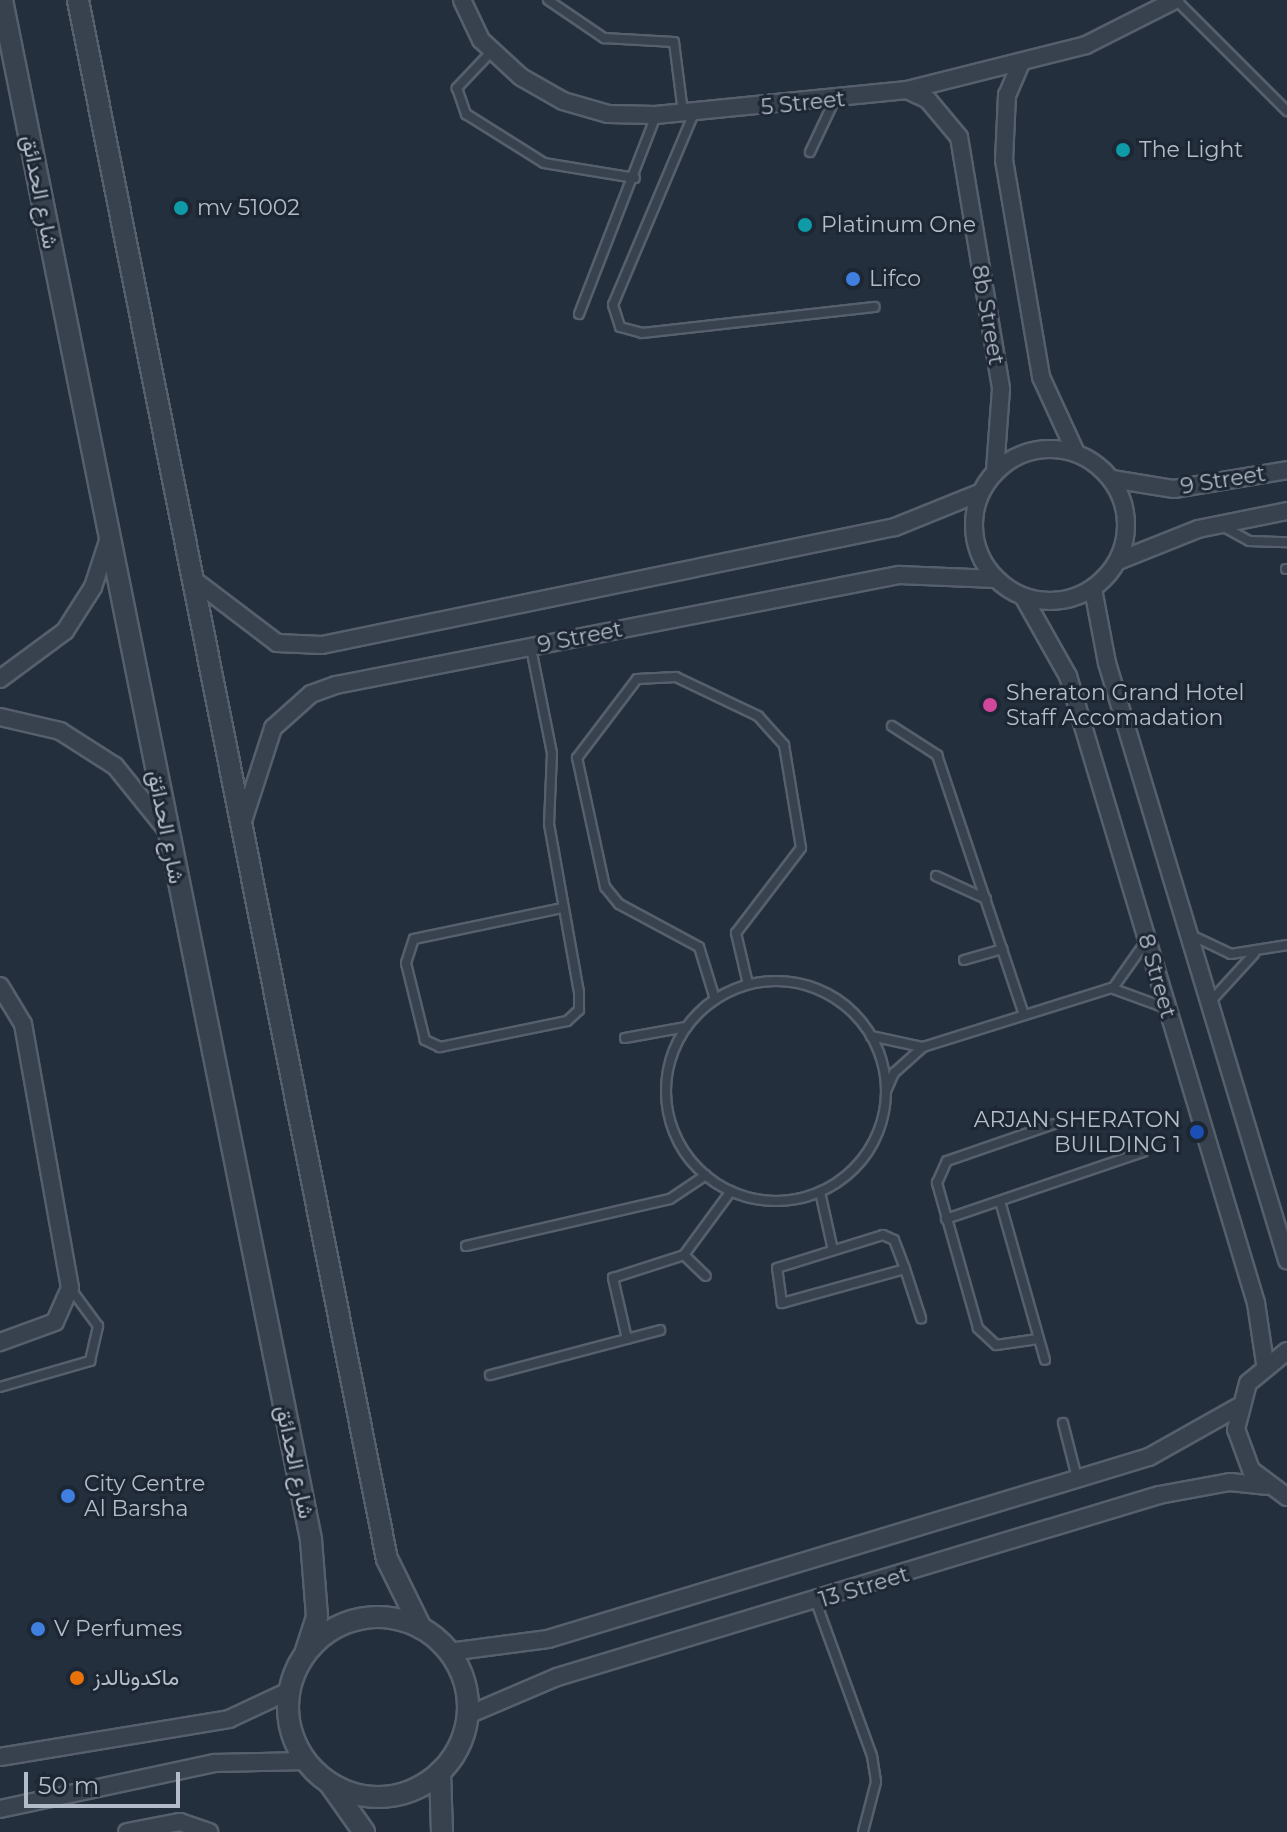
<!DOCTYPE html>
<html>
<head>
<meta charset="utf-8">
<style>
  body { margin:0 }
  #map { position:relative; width:1287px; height:1832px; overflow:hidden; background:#242f3e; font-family:Montserrat,Vazirmatn,sans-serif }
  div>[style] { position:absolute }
  .roads { filter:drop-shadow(2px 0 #565f6c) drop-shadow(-2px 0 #565f6c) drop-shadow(0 2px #565f6c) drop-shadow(0 -2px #565f6c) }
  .service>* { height:8px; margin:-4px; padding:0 4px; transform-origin:4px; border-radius:4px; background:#38414e }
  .service>.ring { margin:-4px; padding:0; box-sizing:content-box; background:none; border:8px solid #38414e; border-radius:50% }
  .minor>* { height:16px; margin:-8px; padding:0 8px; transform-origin:8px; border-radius:8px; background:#38414e }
  .minor>.ring { margin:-8px; padding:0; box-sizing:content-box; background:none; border:16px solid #38414e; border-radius:50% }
  .tertiary>* { height:20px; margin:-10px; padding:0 10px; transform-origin:10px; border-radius:10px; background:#38414e }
  .tertiary>.ring { margin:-10px; padding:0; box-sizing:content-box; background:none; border:20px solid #38414e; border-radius:50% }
  .dots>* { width:22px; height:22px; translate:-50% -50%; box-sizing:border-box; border:4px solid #1d2633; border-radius:50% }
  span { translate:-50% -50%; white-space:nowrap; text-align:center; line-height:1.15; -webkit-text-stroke:6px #1d2633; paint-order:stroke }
  .street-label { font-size:22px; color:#b4bcc9 }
  .poi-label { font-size:22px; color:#b4bcc9 }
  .left { translate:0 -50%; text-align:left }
  .right { translate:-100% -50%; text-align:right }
  .scale { position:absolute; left:24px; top:1772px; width:156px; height:36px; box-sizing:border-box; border:4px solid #b4bcc9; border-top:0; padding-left:10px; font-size:24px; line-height:28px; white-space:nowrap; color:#b4bcc9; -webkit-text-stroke:6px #1d2633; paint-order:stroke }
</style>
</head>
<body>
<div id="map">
  <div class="roads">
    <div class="service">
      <div style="left:548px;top:0;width:68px;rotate:34.2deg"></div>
      <div style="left:604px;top:38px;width:70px;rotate:3.3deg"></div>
      <div style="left:674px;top:42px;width:71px;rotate:82.7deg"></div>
      <div style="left:1176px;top:0;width:157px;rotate:45deg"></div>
      <div style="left:491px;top:52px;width:50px;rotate:133.4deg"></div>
      <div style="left:457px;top:88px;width:28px;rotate:71deg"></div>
      <div style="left:466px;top:114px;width:92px;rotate:32.1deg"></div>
      <div style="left:544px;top:163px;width:92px;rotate:9.4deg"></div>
      <div style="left:694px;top:113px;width:208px;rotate:112.9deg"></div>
      <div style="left:613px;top:305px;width:23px;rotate:72deg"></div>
      <div style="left:620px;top:327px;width:23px;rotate:15deg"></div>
      <div style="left:642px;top:333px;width:234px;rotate:-6.4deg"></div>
      <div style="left:810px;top:152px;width:59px;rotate:-64.7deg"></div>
      <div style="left:579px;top:314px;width:213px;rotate:-68.8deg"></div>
      <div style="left:1224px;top:527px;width:29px;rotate:29deg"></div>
      <div style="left:1249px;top:541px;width:38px;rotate:2deg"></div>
      <div style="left:1286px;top:569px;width:1px"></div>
      <div style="left:531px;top:648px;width:107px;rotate:78.7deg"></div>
      <div style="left:552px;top:753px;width:71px;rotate:92.4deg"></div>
      <div style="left:549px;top:824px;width:171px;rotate:79.9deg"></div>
      <div style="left:579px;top:992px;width:18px;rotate:90deg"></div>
      <div style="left:579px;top:1010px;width:16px;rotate:137deg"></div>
      <div style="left:567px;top:1021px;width:130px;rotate:168.4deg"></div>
      <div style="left:440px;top:1047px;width:17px;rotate:-155deg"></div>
      <div style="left:425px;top:1040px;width:79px;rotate:-103.9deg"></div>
      <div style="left:406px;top:963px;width:25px;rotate:-72deg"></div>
      <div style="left:414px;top:939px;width:152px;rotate:-11.8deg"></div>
      <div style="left:892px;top:726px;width:54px;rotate:32.8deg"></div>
      <div style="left:937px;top:755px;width:274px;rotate:71.5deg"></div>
      <div style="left:936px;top:876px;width:55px;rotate:24.7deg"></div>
      <div style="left:1191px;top:935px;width:44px;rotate:25.4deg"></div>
      <div style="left:1231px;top:954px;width:57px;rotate:-9.1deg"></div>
      <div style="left:964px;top:960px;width:40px;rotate:-16deg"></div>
      <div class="ring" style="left:666px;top:981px;width:212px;height:212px"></div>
      <div style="left:1113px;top:988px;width:59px;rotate:-54.7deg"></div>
      <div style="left:715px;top:999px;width:54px;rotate:-107.1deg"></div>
      <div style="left:699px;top:947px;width:91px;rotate:-151.7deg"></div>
      <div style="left:619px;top:904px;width:22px;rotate:-129deg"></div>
      <div style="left:605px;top:887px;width:132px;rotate:-102.2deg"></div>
      <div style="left:577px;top:758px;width:99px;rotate:-52.8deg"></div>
      <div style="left:637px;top:679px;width:39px;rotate:-3deg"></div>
      <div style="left:676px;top:677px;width:91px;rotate:25.4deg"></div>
      <div style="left:758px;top:716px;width:39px;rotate:48deg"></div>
      <div style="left:784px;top:745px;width:104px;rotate:80.6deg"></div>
      <div style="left:801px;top:848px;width:107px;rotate:127.4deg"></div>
      <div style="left:736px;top:933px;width:52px;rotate:76.8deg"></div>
      <div style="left:1210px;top:1002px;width:65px;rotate:-47.5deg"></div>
      <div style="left:871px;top:1036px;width:52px;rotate:12.2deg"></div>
      <div style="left:625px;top:1038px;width:62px;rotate:-10.2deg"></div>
      <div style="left:886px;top:1091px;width:20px;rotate:-66deg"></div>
      <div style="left:894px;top:1073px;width:39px;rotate:-42deg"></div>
      <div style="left:923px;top:1047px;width:197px;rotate:-17.4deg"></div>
      <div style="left:1111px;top:988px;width:59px;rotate:20deg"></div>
      <div style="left:820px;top:1192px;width:59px;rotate:77.4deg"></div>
      <div style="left:1000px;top:1201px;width:165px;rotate:74.2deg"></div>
      <div style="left:946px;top:1219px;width:208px;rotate:-18.8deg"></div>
      <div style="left:883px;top:1235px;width:12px;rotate:24deg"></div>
      <div style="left:894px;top:1240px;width:31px;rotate:69deg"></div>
      <div style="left:905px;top:1269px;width:128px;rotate:164.5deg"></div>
      <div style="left:782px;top:1303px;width:35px;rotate:-98deg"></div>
      <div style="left:777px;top:1268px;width:111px;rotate:-17.3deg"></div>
      <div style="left:466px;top:1246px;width:209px;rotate:-13deg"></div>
      <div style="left:670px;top:1199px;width:43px;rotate:-33.7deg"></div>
      <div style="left:684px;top:1255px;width:30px;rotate:44deg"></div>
      <div style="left:905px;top:1269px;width:52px;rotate:71.9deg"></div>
      <div style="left:627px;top:1339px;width:63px;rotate:-102.9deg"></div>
      <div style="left:613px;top:1278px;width:75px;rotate:-17.9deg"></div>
      <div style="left:684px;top:1255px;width:79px;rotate:-53.7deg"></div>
      <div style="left:1038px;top:1339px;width:42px;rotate:171.9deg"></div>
      <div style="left:996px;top:1345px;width:25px;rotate:-137deg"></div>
      <div style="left:978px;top:1328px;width:151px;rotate:-105.8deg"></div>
      <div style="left:937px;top:1183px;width:24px;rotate:-66deg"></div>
      <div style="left:947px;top:1161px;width:113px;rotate:-19.1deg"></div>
      <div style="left:490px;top:1375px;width:176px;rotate:-14.8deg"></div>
      <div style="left:0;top:1387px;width:94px;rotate:-16.1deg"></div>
      <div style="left:90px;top:1361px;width:36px;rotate:-77deg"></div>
      <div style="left:98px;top:1326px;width:47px;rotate:-126.4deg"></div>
      <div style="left:1063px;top:1423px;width:57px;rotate:75.7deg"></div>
      <div style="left:816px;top:1602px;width:164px;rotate:70deg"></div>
      <div style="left:872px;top:1756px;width:26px;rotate:81deg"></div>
      <div style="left:876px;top:1782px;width:52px;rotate:104.6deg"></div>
    </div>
    <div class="minor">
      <div style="left:462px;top:0;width:44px;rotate:64.6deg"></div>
      <div style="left:481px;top:40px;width:54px;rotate:42.8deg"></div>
      <div style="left:521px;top:77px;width:48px;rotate:29.7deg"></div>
      <div style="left:563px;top:101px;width:47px;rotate:16.1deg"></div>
      <div style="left:608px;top:114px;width:48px;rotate:1.2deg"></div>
      <div style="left:656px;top:115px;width:252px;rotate:-5.7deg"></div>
      <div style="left:907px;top:90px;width:185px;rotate:-14.1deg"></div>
      <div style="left:1086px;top:45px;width:100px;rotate:-26.8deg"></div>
      <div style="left:1020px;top:65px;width:33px;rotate:113deg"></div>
      <div style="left:1007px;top:95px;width:65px;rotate:92.6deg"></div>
      <div style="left:1004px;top:160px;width:220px;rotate:80.3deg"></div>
      <div style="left:1041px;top:377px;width:81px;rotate:65.3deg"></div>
      <div style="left:907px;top:90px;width:23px;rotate:25deg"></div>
      <div style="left:928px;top:100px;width:48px;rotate:50deg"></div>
      <div style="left:959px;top:137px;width:255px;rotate:80.5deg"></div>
      <div style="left:1001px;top:389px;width:81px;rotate:94.2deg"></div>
      <div class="ring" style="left:974px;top:449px;width:136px;height:136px"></div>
      <div style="left:1112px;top:479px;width:63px;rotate:9.2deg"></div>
      <div style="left:1174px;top:489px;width:115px;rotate:-9.5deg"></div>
      <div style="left:1118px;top:561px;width:86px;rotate:-21.8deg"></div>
      <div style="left:1198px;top:529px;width:91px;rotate:-11.4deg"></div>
      <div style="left:198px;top:583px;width:99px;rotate:37.2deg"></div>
      <div style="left:277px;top:643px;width:45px;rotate:2.5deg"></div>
      <div style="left:322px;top:645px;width:585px;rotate:-11.64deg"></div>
      <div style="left:895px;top:527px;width:91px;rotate:-22deg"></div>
      <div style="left:1093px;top:589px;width:75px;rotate:79.3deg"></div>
      <div style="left:1107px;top:663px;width:624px;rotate:73.22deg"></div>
      <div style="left:1024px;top:598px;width:90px;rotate:60.6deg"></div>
      <div style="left:1068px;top:676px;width:655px;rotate:73.31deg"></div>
      <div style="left:1256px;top:1303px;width:61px;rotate:81.5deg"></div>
      <div style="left:0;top:679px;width:81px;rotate:-36.4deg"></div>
      <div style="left:65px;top:631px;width:52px;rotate:-57.5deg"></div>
      <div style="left:93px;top:587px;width:52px;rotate:-71.9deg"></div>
      <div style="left:0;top:717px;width:62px;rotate:13.1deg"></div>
      <div style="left:60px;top:731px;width:65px;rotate:32.5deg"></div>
      <div style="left:115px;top:766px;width:81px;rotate:51deg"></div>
      <div style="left:244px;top:818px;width:95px;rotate:-72.1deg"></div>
      <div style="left:273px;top:728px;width:51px;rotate:-41.8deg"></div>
      <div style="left:311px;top:694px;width:27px;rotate:-20deg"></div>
      <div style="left:336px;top:685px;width:574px;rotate:-11.06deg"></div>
      <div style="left:899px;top:575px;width:97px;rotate:2.4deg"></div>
      <div style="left:0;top:986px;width:44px;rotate:58.8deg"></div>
      <div style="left:23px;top:1024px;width:268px;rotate:79.9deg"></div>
      <div style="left:70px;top:1288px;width:37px;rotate:114deg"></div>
      <div style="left:55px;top:1322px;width:59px;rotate:160deg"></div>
      <div style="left:1287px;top:1351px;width:50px;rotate:140.6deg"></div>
      <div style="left:1248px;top:1383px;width:48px;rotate:104.6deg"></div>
      <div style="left:1236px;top:1429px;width:44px;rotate:69.9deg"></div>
      <div style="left:1251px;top:1470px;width:45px;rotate:36.9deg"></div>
      <div style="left:449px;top:1652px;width:100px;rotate:-7.5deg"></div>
      <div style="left:548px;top:1639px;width:628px;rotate:-16.85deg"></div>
      <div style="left:1149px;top:1457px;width:102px;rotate:-29.3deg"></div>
      <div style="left:468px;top:1715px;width:97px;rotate:-23.1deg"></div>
      <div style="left:557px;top:1677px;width:629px;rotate:-16.82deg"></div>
      <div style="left:1159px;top:1495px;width:72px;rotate:-10.4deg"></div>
      <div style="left:1230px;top:1482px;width:36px;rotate:6deg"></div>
      <div style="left:0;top:1757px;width:232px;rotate:-9.4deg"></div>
      <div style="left:229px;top:1719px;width:66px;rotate:-25deg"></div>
      <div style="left:0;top:1809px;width:220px;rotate:-12.1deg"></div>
      <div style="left:215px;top:1763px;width:91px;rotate:-1.3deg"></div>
      <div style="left:127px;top:1832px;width:54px;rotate:-10.7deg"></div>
      <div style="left:180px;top:1822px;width:31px;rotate:19deg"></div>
    </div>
    <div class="tertiary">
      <div style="left:2px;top:0;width:1571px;rotate:78.65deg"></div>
      <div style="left:311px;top:1540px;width:77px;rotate:85.5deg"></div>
      <div style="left:317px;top:1617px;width:38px;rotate:108deg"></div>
      <div style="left:78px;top:0;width:1589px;rotate:78.79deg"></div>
      <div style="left:387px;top:1559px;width:77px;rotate:63.8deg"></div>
      <div class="ring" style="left:288px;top:1617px;width:160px;height:160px"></div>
      <div style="left:440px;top:1772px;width:60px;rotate:88.1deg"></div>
      <div style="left:330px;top:1784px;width:59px;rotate:54.7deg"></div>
    </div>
  </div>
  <div class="dots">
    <div style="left:1123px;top:150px;background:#0f9aa8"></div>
    <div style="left:181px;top:208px;background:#0f9aa8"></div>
    <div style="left:805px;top:225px;background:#0f9aa8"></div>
    <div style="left:853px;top:279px;background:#3f7fe0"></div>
    <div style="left:990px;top:705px;background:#d1479c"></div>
    <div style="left:1197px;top:1132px;background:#1a4fb4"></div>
    <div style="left:68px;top:1496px;background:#3f7fe0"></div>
    <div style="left:38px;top:1629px;background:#3f7fe0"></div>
    <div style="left:77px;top:1678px;background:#e8710a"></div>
  </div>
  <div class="street-label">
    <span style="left:803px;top:103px;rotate:-6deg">5 Street</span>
    <span style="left:40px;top:192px;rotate:79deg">شارع الحدائق</span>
    <span style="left:988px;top:315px;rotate:80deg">8b Street</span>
    <span style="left:1223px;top:480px;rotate:-9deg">9 Street</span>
    <span style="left:580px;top:637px;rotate:-11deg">9 Street</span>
    <span style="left:166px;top:827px;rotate:79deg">شارع الحدائق</span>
    <span style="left:1157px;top:976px;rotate:74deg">8 Street</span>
    <span style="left:295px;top:1462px;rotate:78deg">شارع الحدائق</span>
    <span style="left:864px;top:1587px;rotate:-17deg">13 Street</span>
  </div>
  <div class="poi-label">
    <span class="left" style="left:1139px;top:150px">The Light</span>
    <span class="left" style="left:197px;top:208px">mv 51002</span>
    <span class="left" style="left:821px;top:225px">Platinum One</span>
    <span class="left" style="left:869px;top:279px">Lifco</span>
    <span class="left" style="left:1006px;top:705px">Sheraton Grand Hotel<br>Staff Accomadation</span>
    <span class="right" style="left:1181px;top:1132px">ARJAN SHERATON<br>BUILDING 1</span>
    <span class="left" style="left:84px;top:1496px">City Centre<br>Al Barsha</span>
    <span class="left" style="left:54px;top:1629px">V Perfumes</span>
    <span class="left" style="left:93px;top:1678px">ماكدونالدز</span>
  </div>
  <div class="scale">50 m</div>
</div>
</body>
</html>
